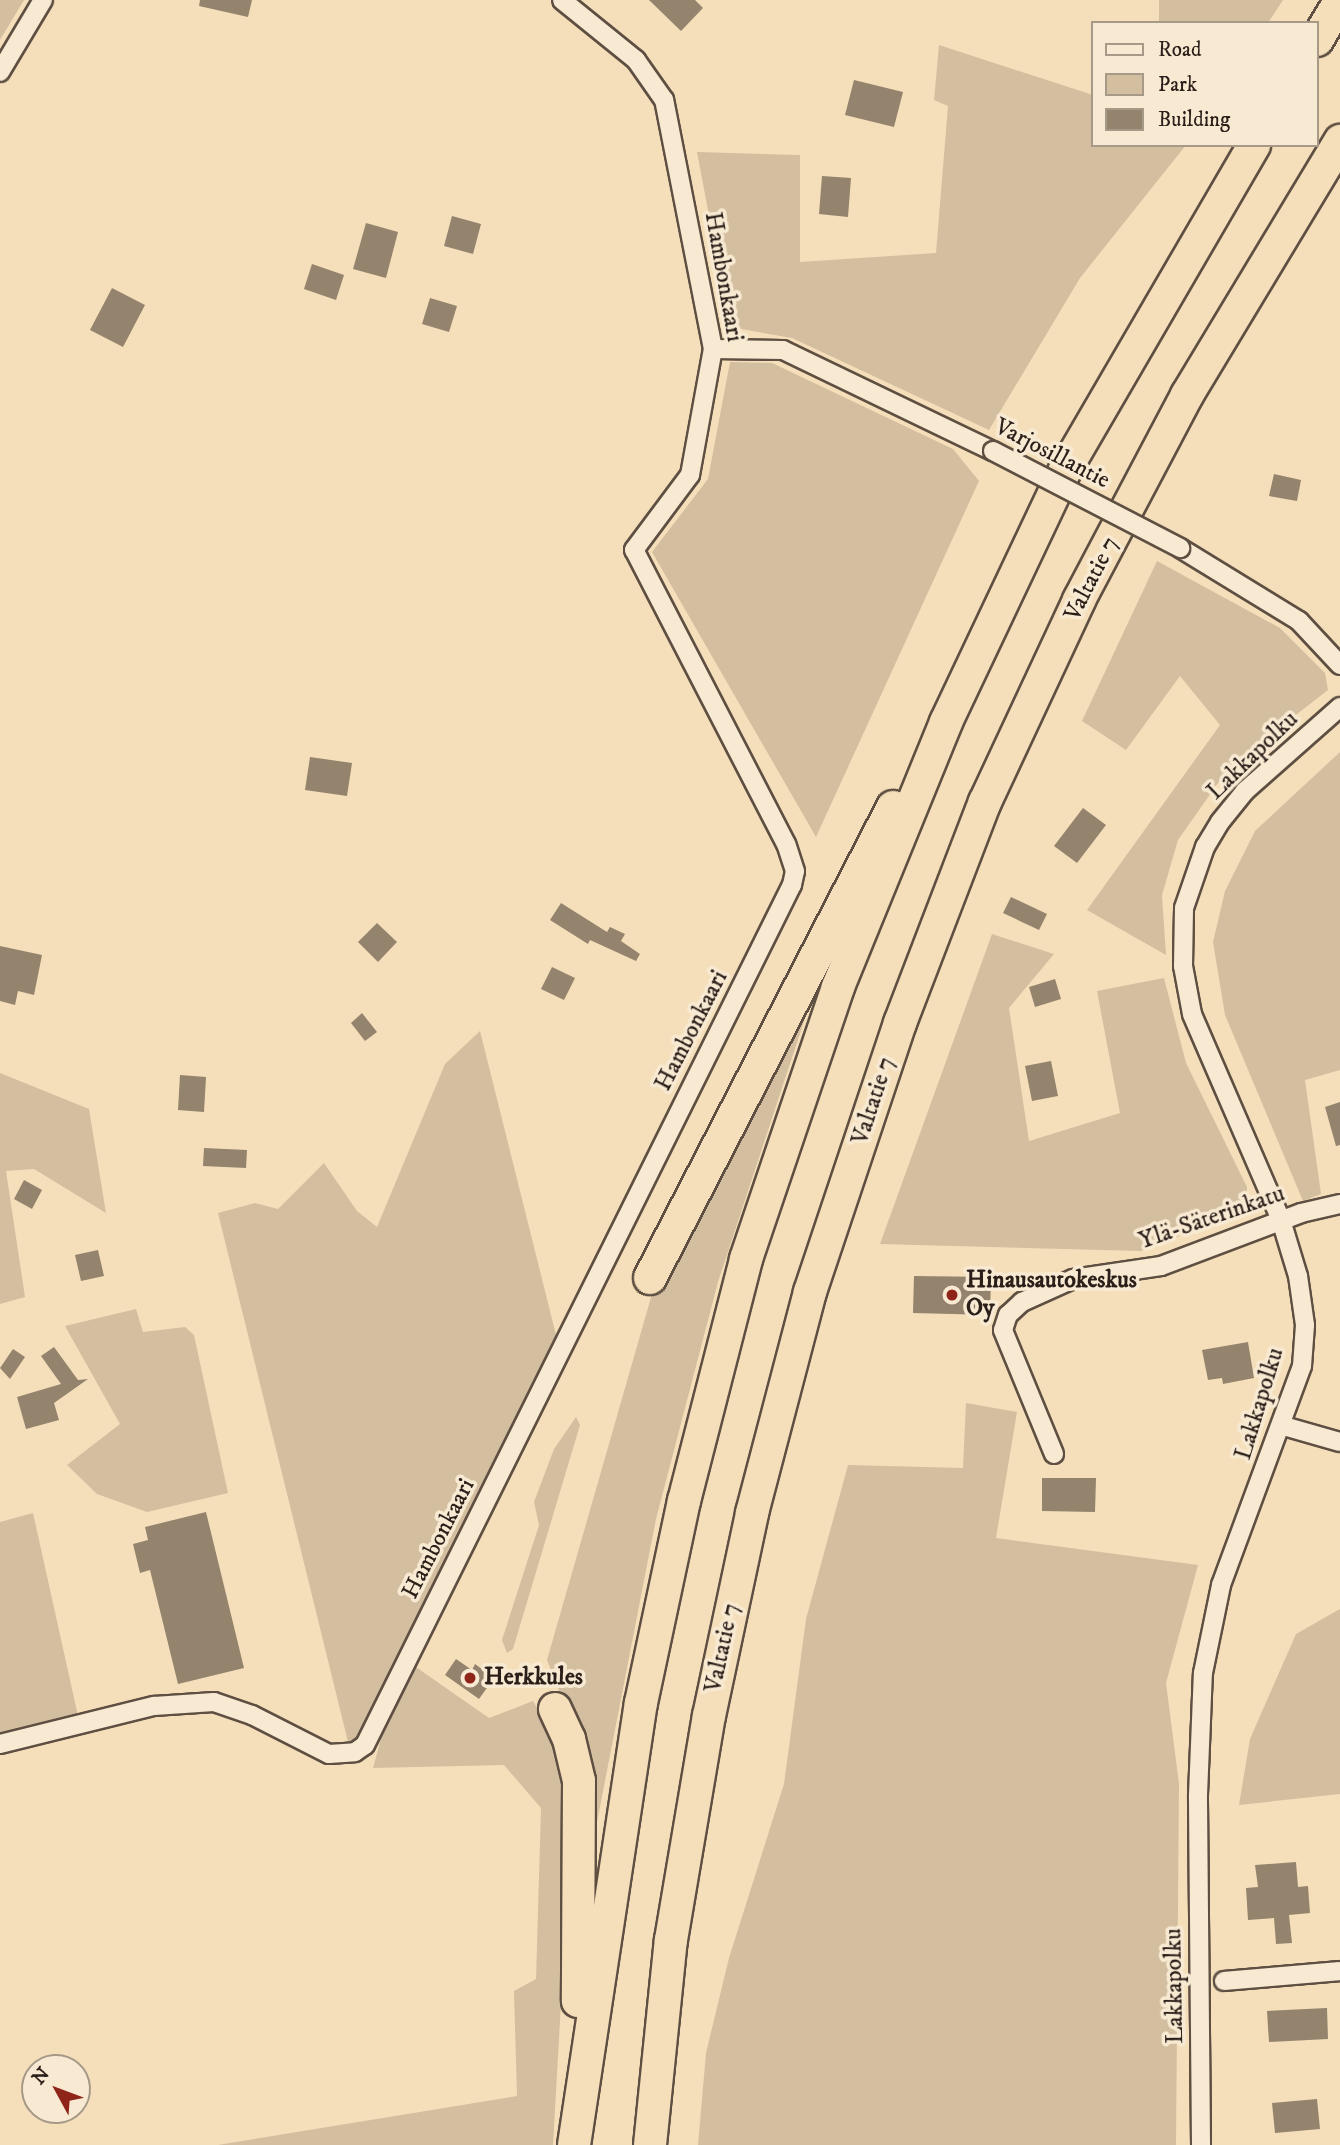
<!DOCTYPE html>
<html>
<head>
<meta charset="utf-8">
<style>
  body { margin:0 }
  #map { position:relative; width:1340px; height:2145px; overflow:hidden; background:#f5dfba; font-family:"IM FELL DW Pica",serif }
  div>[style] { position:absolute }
  .green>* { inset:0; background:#d3be9f }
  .building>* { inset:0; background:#94836d }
  .roads { filter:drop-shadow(2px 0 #5e4f42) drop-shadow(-2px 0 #5e4f42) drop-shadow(0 2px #5e4f42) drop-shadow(0 -2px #5e4f42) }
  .street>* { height:18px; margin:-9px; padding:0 9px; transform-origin:9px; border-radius:9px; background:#f8ead2 }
  .highway>* { height:32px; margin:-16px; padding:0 16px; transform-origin:16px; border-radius:16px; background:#f5dfba }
  .bridges { filter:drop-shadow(2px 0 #5e4f42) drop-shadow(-2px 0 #5e4f42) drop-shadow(0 2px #5e4f42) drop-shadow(0 -2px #5e4f42) }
  .street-bridge>* { height:18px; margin:-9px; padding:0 9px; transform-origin:9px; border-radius:9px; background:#f8ead2 }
  .dots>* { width:19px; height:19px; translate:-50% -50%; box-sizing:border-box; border:4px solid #f8ead2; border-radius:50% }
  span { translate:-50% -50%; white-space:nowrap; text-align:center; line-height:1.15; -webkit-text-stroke:7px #f8ead2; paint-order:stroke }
  .street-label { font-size:24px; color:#2b1f1a }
  .poi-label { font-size:24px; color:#2b1f1a; font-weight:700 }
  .left { translate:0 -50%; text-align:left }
  .legend { position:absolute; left:1091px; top:21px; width:228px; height:126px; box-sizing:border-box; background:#f8ead2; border:2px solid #a69988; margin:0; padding:9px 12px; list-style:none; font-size:21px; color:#2b1f1a }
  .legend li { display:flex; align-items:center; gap:14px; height:35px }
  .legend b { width:35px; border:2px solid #a69988 }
  .north { position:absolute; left:21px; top:2054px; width:70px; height:70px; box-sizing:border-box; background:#f8ead2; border:2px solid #a69988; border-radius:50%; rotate:311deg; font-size:19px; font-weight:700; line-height:28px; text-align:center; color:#2b1f1a }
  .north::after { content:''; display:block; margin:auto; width:24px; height:32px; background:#8f2418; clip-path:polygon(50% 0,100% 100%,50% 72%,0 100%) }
</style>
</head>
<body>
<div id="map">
  <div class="green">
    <div style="clip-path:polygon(0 0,24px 0,0 40px)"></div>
    <div style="clip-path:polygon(1159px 0,1283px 0,1268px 23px,1159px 23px)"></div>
    <div style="clip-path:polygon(939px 45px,1093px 95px,1093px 145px,1186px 145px,1080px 278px,989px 430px,792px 338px,730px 327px,697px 152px,800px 155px,800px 262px,936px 253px,948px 106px,934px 100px)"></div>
    <div style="clip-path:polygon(730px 362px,772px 363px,953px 449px,979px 481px,816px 837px,652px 552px,708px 479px)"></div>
    <div style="clip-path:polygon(1157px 561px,1280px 628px,1325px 673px,1328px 690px,1230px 766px,1178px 840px,1162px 895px,1166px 955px,1087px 910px,1220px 725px,1180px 676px,1126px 750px,1082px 721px)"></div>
    <div style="clip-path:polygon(1340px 752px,1340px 1070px,1305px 1080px,1321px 1194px,1303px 1201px,1225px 1015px,1213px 942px,1225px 891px,1255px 831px)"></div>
    <div style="clip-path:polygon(992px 934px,1054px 954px,1009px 1008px,1029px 1141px,1120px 1113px,1097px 991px,1164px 978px,1186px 1063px,1247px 1187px,1246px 1210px,1141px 1251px,880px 1244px)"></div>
    <div style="clip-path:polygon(813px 994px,718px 1282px,656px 1519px,591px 1853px,572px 1723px,547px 1660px,656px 1280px)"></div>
    <div style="clip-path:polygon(480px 1031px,556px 1335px,365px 1734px,349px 1746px,218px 1213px,255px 1203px,278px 1209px,324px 1163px,357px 1211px,377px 1227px,445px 1064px)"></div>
    <div style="clip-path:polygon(0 1073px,89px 1109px,106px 1213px,34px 1169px,6px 1171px,25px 1297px,0 1304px)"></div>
    <div style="clip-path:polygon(136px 1309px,143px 1332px,185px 1327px,194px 1335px,228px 1493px,147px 1512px,97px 1494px,67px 1465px,120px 1424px,65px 1326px)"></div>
    <div style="clip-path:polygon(966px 1403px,1017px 1412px,996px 1538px,1198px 1565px,1166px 1683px,1179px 1784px,1176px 2145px,698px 2145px,706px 2053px,729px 1958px,784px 1784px,806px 1619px,848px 1465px,963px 1468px)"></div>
    <div style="clip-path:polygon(576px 1417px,580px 1425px,513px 1649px,507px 1653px,502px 1640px,539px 1525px,534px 1502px,554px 1449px)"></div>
    <div style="clip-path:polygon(33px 1513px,78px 1716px,0 1735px,0 1522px)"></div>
    <div style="clip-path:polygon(1340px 1609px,1340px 1794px,1239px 1805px,1250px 1739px,1296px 1634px)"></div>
    <div style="clip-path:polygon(413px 1665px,489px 1718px,533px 1701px,554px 1737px,566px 1783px,563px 1968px,553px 2145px,218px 2145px,517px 2096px,514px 1991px,536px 1979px,541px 1808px,504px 1765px,373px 1768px,384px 1728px)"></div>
  </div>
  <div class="building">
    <div style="clip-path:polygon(200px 0,252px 0,248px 17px,199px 6px)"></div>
    <div style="clip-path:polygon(649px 0,695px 0,703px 8px,681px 31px)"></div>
    <div style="clip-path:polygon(854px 80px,903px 92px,894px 127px,845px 115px)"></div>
    <div style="clip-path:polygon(822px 176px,851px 178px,848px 217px,819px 214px)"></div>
    <div style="clip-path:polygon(452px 216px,481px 224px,473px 254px,444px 246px)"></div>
    <div style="clip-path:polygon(366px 223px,398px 232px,386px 278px,353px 269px)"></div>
    <div style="clip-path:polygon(312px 264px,344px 275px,336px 300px,304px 289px)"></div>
    <div style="clip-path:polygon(112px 288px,145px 305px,123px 347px,90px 330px)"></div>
    <div style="clip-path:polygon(430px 298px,457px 306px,449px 332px,422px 324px)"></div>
    <div style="clip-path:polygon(1274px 474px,1301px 480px,1297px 501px,1269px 496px)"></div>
    <div style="clip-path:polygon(310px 757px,352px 763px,347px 796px,305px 790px)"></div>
    <div style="clip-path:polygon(1083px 808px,1106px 825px,1077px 863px,1054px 846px)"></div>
    <div style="clip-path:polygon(1011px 897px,1047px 914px,1039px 930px,1003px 913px)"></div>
    <div style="clip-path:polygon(561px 903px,607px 932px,610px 927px,625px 934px,621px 941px,640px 954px,636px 961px,590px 940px,588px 944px,550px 920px)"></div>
    <div style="clip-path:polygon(377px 923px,397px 942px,378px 962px,358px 942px)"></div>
    <div style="clip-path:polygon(0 946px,42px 955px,34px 995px,18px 991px,15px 1005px,0 1001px)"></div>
    <div style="clip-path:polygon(552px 967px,575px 978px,564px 1000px,541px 989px)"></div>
    <div style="clip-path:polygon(1055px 979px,1061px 999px,1035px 1007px,1029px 987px)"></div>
    <div style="clip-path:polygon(362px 1013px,377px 1032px,365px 1041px,351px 1023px)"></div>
    <div style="clip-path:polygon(1051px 1061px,1058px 1096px,1032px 1101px,1025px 1066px)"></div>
    <div style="clip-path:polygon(180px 1075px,206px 1077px,204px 1112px,178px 1110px)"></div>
    <div style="clip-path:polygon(1340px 1102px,1340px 1145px,1336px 1146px,1325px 1107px)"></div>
    <div style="clip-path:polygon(204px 1148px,247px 1150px,246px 1168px,203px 1166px)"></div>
    <div style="clip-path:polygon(24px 1180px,42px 1190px,32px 1209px,14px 1199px)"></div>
    <div style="clip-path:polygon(98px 1250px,104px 1276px,81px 1281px,75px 1255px)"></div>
    <div style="clip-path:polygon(914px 1276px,991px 1277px,990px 1315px,913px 1313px)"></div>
    <div style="clip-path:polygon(1248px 1342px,1254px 1378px,1223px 1384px,1222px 1378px,1208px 1380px,1202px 1350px)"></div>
    <div style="clip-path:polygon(54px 1347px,78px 1380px,88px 1379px,54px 1403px,59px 1420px,26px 1429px,17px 1397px,61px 1384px,41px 1356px)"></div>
    <div style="clip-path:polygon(13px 1349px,25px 1357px,10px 1379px,0 1368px)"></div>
    <div style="clip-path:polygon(1042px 1478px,1096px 1478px,1095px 1512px,1042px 1511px)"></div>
    <div style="clip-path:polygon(206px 1512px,244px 1668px,178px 1684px,150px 1570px,140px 1573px,133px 1544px,148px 1540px,145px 1527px)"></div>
    <div style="clip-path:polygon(456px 1659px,472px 1670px,475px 1664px,494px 1678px,479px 1699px,445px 1675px)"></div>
    <div style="clip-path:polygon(1296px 1862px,1298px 1887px,1308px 1886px,1310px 1913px,1289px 1915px,1292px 1943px,1276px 1944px,1274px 1918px,1248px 1920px,1246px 1888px,1258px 1887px,1255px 1865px)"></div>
    <div style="clip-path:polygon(1327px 2008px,1328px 2039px,1269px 2042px,1267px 2011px)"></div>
    <div style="clip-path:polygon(1317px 2099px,1320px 2129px,1275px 2133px,1272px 2103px)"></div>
  </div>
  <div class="roads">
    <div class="street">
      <div style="left:0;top:72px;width:84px;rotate:-59.2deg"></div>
      <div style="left:713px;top:349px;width:70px;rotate:0.8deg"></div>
      <div style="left:783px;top:350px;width:233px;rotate:25.7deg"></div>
      <div style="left:1180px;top:548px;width:140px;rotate:31.5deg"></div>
      <div style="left:1299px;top:621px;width:60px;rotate:47deg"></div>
      <div style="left:1284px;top:1426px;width:58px;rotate:15.9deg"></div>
      <div style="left:1054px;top:1454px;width:134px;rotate:-112.4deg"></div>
      <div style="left:1003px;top:1330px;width:16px;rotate:-72deg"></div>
      <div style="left:1008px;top:1315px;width:19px;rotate:-43deg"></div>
      <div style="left:1022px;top:1302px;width:56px;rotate:-24.3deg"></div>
      <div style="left:1073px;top:1279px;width:89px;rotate:-8.4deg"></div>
      <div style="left:1161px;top:1266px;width:150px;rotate:-20.7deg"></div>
      <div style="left:1301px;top:1213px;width:40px;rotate:-13deg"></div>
      <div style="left:0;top:1744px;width:159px;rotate:-13.9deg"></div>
      <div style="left:154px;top:1706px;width:60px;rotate:-3.8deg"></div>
      <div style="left:214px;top:1702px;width:40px;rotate:18.9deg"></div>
      <div style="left:252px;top:1715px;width:86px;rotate:26.9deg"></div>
      <div style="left:329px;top:1754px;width:26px;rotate:-4deg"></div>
      <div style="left:355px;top:1752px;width:12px;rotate:-35deg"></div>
      <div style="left:365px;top:1745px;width:960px;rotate:-63.6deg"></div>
      <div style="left:792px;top:885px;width:14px;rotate:-78deg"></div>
      <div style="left:795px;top:871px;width:28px;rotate:-108deg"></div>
      <div style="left:786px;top:844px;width:331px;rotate:-117.3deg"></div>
      <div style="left:634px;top:550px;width:94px;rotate:-53.3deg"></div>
      <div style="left:690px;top:475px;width:128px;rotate:-79.7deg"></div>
      <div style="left:713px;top:349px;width:254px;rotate:-101.1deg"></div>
      <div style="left:664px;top:100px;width:49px;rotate:-125deg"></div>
      <div style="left:636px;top:60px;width:95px;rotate:-141deg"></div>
      <div style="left:1224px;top:1981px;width:116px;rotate:-4.9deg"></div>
      <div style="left:1201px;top:2145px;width:350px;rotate:-90.5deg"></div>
      <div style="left:1198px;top:1795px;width:122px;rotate:-87.7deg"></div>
      <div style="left:1203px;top:1673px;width:90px;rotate:-78.4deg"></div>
      <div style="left:1221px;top:1585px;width:233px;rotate:-69.7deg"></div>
      <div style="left:1302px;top:1366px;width:41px;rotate:-85.8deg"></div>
      <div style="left:1305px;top:1325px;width:49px;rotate:-98.1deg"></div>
      <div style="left:1298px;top:1276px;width:59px;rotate:-106.9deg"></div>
      <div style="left:1281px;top:1220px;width:224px;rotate:-113.4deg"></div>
      <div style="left:1192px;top:1014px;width:49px;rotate:-100.6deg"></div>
      <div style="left:1183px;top:966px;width:58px;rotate:-89deg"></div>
      <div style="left:1184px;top:908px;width:65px;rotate:-71deg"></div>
      <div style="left:1205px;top:847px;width:29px;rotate:-59deg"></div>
      <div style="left:1220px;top:822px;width:40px;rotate:-51deg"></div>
      <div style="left:1245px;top:791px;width:127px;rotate:-41.5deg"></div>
    </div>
    <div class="highway">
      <div style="left:1317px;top:40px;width:45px;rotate:-59.5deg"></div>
      <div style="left:650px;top:1278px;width:530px;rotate:-62.71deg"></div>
      <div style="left:555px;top:1709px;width:33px;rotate:65deg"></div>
      <div style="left:569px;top:1739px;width:43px;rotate:76.6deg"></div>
      <div style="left:579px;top:1781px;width:220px;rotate:90.3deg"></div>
      <div style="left:574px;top:2145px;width:447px;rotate:-81.4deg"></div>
      <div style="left:641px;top:1703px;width:207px;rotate:-78deg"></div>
      <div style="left:684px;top:1501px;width:250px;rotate:-75.6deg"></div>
      <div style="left:746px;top:1259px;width:287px;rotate:-71.3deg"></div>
      <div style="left:838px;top:987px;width:286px;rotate:-67.8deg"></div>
      <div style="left:946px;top:722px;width:279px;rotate:-64.7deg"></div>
      <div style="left:1065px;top:470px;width:376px;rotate:-59.8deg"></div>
      <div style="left:650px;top:2145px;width:206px;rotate:-84.2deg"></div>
      <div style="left:671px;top:1940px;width:227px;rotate:-80.4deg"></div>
      <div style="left:709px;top:1716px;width:208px;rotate:-78deg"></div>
      <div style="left:752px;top:1513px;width:228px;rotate:-75.3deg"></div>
      <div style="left:810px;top:1292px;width:284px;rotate:-71.5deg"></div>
      <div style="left:900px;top:1023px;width:237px;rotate:-69deg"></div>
      <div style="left:985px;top:802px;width:223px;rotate:-65deg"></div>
      <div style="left:1079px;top:600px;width:232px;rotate:-62.2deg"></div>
      <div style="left:1187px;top:395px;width:297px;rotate:-58.9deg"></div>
    </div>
  </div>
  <div class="bridges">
    <div class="street-bridge">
      <div style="left:993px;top:451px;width:211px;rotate:27.4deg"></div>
    </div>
  </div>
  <div class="dots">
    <div style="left:952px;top:1295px;background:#8f2418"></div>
    <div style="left:470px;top:1678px;background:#8f2418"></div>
  </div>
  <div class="street-label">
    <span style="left:723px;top:277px;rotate:80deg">Hambonkaari</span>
    <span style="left:1052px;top:454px;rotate:27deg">Varjosillantie</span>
    <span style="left:1092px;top:579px;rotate:-63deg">Valtatie 7</span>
    <span style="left:1253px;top:756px;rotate:-44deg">Lakkapolku</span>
    <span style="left:692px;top:1031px;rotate:-63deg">Hambonkaari</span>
    <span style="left:874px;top:1101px;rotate:-72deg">Valtatie 7</span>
    <span style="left:1212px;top:1218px;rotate:-19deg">Ylä-Säterinkatu</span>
    <span style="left:1260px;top:1404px;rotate:-73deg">Lakkapolku</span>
    <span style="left:439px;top:1539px;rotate:-63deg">Hambonkaari</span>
    <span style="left:723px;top:1648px;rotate:-78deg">Valtatie 7</span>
    <span style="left:1175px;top:1986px;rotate:-91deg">Lakkapolku</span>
  </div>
  <div class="poi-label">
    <span class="left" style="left:966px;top:1295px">Hinausautokeskus<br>Oy</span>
    <span class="left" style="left:484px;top:1678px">Herkkules</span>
  </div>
  <ul class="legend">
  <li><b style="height:9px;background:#f8ead2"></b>Road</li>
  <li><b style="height:19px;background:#d3be9f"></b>Park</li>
  <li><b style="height:19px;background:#94836d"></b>Building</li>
  </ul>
  <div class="north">N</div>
</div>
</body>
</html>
